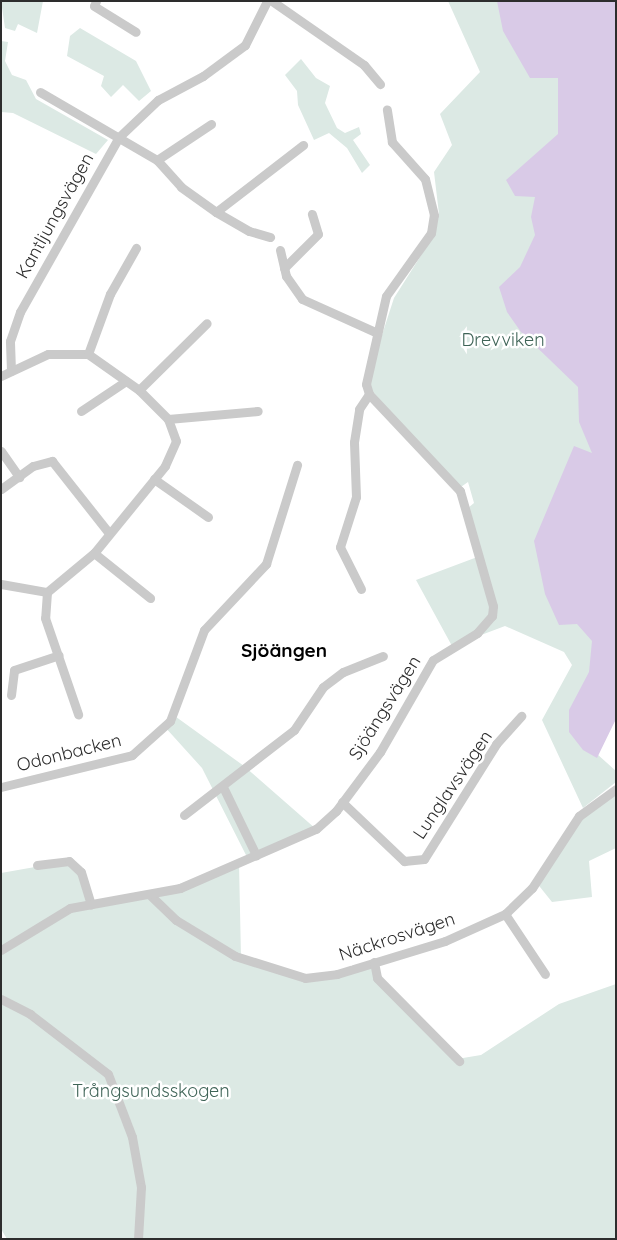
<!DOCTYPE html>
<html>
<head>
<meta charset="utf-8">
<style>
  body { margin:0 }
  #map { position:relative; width:617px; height:1240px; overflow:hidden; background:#fff; font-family:Quicksand,sans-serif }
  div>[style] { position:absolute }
  .green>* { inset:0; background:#dce9e4 }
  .water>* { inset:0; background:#d9cae7 }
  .minor>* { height:9px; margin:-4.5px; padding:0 4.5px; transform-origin:4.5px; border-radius:4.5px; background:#cacaca }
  span { translate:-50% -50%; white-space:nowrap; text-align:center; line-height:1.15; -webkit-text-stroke:5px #fff; paint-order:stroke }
  .street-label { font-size:18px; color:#2d2d2d }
  .park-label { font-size:18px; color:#3f6457 }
  .neighbourhood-label { font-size:19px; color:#000; font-weight:700 }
  .frame { position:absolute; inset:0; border:2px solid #2d2d2d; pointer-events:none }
</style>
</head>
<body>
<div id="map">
  <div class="green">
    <div style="clip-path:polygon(1px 1px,43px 1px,37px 33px,18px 24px,15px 31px,5px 28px)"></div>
    <div style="clip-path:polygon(448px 1px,616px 1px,616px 709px,597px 754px,616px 771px,616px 782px,583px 808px,542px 720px,572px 665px,564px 652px,505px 626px,452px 646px,416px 580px,480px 556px,468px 508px,474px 503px,468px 482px,458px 489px,366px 384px,394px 298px,434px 235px,439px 214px,434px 172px,452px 145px,440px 114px,480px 72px)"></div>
    <div style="clip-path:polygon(80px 28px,136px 61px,151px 91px,139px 101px,123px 85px,111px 97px,101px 86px,104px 76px,67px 56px,70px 36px)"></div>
    <div style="clip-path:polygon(1px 41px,8px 42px,5px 61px,12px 75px,26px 80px,36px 99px,108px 140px,96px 154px,13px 113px,1px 112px)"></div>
    <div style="clip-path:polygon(301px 59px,316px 78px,330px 86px,325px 103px,337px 128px,345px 133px,359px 127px,361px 134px,353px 140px,370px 165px,362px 173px,347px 148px,329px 133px,314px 140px,298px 105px,297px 91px,285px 75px)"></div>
    <div style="clip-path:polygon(172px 714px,244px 766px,316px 829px,248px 859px,202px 768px,164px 726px)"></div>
    <div style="clip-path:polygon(616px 789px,616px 848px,589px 861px,592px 897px,552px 902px,536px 882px,573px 823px)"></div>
    <div style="clip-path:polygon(69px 861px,81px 872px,91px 904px,150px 895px,239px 862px,241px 958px,305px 978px,374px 962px,377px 978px,457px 1059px,481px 1055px,559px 1004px,616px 984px,616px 1239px,7px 1239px,1px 1229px,1px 873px)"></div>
  </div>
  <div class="water">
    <div style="clip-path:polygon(497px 1px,616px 1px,616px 719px,597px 758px,583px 750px,569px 732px,569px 710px,589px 672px,592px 641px,577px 624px,559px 625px,545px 594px,534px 541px,574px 446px,592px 453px,579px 422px,578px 387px,521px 332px,507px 312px,499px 287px,520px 267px,535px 235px,531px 217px,535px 197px,515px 196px,506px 180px,558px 134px,558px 78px,530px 78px,503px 31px)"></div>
  </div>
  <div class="minor">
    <div style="left:96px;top:1px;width:5px;rotate:112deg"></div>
    <div style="left:94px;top:6px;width:49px;rotate:31.8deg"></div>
    <div style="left:272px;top:1px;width:112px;rotate:34.8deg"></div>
    <div style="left:364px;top:65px;width:25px;rotate:50deg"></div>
    <div style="left:40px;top:92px;width:135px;rotate:30.2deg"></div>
    <div style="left:157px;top:160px;width:36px;rotate:48deg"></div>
    <div style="left:181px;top:187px;width:43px;rotate:35.5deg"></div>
    <div style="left:216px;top:212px;width:38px;rotate:30deg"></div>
    <div style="left:249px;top:231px;width:22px;rotate:16deg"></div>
    <div style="left:157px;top:160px;width:65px;rotate:-33.7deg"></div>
    <div style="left:216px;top:212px;width:110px;rotate:-37.6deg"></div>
    <div style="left:280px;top:250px;width:27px;rotate:77deg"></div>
    <div style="left:286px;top:276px;width:28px;rotate:55deg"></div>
    <div style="left:302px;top:299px;width:80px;rotate:24.3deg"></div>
    <div style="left:284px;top:268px;width:48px;rotate:-45deg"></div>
    <div style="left:318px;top:234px;width:21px;rotate:-107deg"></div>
    <div style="left:88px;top:354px;width:64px;rotate:-69.9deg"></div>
    <div style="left:110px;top:294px;width:53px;rotate:-60.5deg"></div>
    <div style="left:11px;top:371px;width:30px;rotate:-92deg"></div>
    <div style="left:10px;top:341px;width:31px;rotate:-71deg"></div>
    <div style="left:20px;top:312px;width:201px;rotate:-60.5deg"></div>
    <div style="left:119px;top:137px;width:54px;rotate:-43.5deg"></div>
    <div style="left:158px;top:100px;width:51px;rotate:-28.1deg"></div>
    <div style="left:203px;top:76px;width:52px;rotate:-36.4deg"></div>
    <div style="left:245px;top:45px;width:49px;rotate:-63.4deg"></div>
    <div style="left:1px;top:376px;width:52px;rotate:-25.1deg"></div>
    <div style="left:48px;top:354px;width:40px"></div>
    <div style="left:88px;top:354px;width:62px;rotate:35.2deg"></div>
    <div style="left:139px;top:390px;width:41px;rotate:45deg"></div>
    <div style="left:168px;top:419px;width:23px;rotate:70deg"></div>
    <div style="left:176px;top:441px;width:27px;rotate:114deg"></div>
    <div style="left:165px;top:466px;width:112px;rotate:129.2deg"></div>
    <div style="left:94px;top:553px;width:61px;rotate:140.3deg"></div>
    <div style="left:139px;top:390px;width:95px;rotate:-44.6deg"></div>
    <div style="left:81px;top:411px;width:54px;rotate:-33.7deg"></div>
    <div style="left:168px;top:419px;width:90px;rotate:-5.1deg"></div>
    <div style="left:1px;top:451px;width:32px;rotate:55deg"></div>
    <div style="left:154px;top:479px;width:66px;rotate:35.1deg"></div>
    <div style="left:1px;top:489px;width:39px;rotate:-36deg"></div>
    <div style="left:33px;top:466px;width:20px;rotate:-15deg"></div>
    <div style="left:52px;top:461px;width:90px;rotate:51.7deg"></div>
    <div style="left:94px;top:553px;width:72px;rotate:38.8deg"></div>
    <div style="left:1px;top:584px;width:47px;rotate:9.9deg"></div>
    <div style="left:47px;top:592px;width:26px;rotate:94deg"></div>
    <div style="left:45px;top:618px;width:102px;rotate:71deg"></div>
    <div style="left:361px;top:589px;width:47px;rotate:-116.6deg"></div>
    <div style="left:340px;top:547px;width:52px;rotate:-72.3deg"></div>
    <div style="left:356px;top:497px;width:55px;rotate:-92.1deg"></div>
    <div style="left:354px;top:442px;width:33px;rotate:-81deg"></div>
    <div style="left:359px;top:409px;width:18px;rotate:-56deg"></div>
    <div style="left:11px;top:695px;width:25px;rotate:-83deg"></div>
    <div style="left:14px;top:670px;width:47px;rotate:-18.4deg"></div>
    <div style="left:1px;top:787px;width:135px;rotate:-13.7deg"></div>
    <div style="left:132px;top:755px;width:51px;rotate:-41.8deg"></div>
    <div style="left:170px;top:721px;width:97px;rotate:-69.5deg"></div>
    <div style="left:204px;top:630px;width:91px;rotate:-46.8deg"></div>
    <div style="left:266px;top:564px;width:104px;rotate:-72.6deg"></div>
    <div style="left:223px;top:787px;width:76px;rotate:64.1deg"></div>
    <div style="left:342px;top:802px;width:86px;rotate:43.6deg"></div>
    <div style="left:404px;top:861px;width:20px;rotate:-6deg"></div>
    <div style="left:424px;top:859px;width:136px;rotate:-57.9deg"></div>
    <div style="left:496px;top:744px;width:38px;rotate:-48deg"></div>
    <div style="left:184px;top:815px;width:139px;rotate:-37.7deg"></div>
    <div style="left:294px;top:730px;width:52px;rotate:-56deg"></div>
    <div style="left:323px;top:687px;width:25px;rotate:-37deg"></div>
    <div style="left:343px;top:672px;width:43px;rotate:-21.8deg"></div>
    <div style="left:37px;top:865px;width:32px;rotate:-7deg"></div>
    <div style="left:69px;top:861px;width:16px;rotate:43deg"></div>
    <div style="left:81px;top:872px;width:34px;rotate:73deg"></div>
    <div style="left:150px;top:895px;width:36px;rotate:44deg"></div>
    <div style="left:176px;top:920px;width:69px;rotate:31.4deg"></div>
    <div style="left:235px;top:956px;width:73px;rotate:17.4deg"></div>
    <div style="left:305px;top:978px;width:32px;rotate:-7deg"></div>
    <div style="left:337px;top:974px;width:113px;rotate:-17deg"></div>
    <div style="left:445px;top:941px;width:66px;rotate:-24.2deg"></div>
    <div style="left:505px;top:914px;width:37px;rotate:-44deg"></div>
    <div style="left:532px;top:888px;width:86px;rotate:-56.9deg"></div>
    <div style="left:579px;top:816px;width:46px;rotate:-36.1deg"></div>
    <div style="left:505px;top:914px;width:72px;rotate:56.3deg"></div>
    <div style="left:1px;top:950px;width:81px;rotate:-31.3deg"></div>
    <div style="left:70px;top:908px;width:112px;rotate:-10.3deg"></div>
    <div style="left:180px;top:888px;width:148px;rotate:-23.5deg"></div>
    <div style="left:316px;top:829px;width:27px;rotate:-42deg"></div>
    <div style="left:336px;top:811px;width:74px;rotate:-53.3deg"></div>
    <div style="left:380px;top:752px;width:106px;rotate:-60.1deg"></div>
    <div style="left:433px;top:660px;width:52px;rotate:-31.5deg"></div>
    <div style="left:477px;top:633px;width:23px;rotate:-49deg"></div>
    <div style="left:492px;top:616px;width:10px;rotate:-84deg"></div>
    <div style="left:493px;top:606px;width:120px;rotate:-106deg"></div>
    <div style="left:460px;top:491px;width:133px;rotate:-133.2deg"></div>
    <div style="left:369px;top:394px;width:10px;rotate:-107deg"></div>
    <div style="left:366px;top:384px;width:90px;rotate:-77.2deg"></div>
    <div style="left:386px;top:296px;width:77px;rotate:-54.5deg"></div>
    <div style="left:431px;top:233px;width:18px;rotate:-81deg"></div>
    <div style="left:434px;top:215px;width:37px;rotate:-104deg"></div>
    <div style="left:425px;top:179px;width:50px;rotate:-131.7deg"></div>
    <div style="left:392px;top:142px;width:33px;rotate:-99deg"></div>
    <div style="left:374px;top:962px;width:16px;rotate:79deg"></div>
    <div style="left:377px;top:978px;width:117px;rotate:45.3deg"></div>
    <div style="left:1px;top:999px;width:33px;rotate:27deg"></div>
    <div style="left:30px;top:1014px;width:98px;rotate:37.6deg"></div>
    <div style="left:108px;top:1074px;width:67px;rotate:69.1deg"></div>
    <div style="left:132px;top:1137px;width:51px;rotate:79.8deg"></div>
    <div style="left:141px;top:1187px;width:52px;rotate:93.3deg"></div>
  </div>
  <div class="street-label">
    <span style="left:55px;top:216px;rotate:-61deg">Kantljungsvägen</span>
    <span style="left:385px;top:708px;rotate:-58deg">Sjöängsvägen</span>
    <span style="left:69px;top:753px;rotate:-14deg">Odonbacken</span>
    <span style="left:453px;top:785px;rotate:-56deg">Lunglavsvägen</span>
    <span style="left:397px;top:937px;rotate:-18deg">Näckrosvägen</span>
  </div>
  <div class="park-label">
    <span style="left:503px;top:340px">Drevviken</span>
    <span style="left:151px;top:1091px">Trångsundsskogen</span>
  </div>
  <div class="neighbourhood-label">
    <span style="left:284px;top:651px">Sjöängen</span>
  </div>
  <div class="frame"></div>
</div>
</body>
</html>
